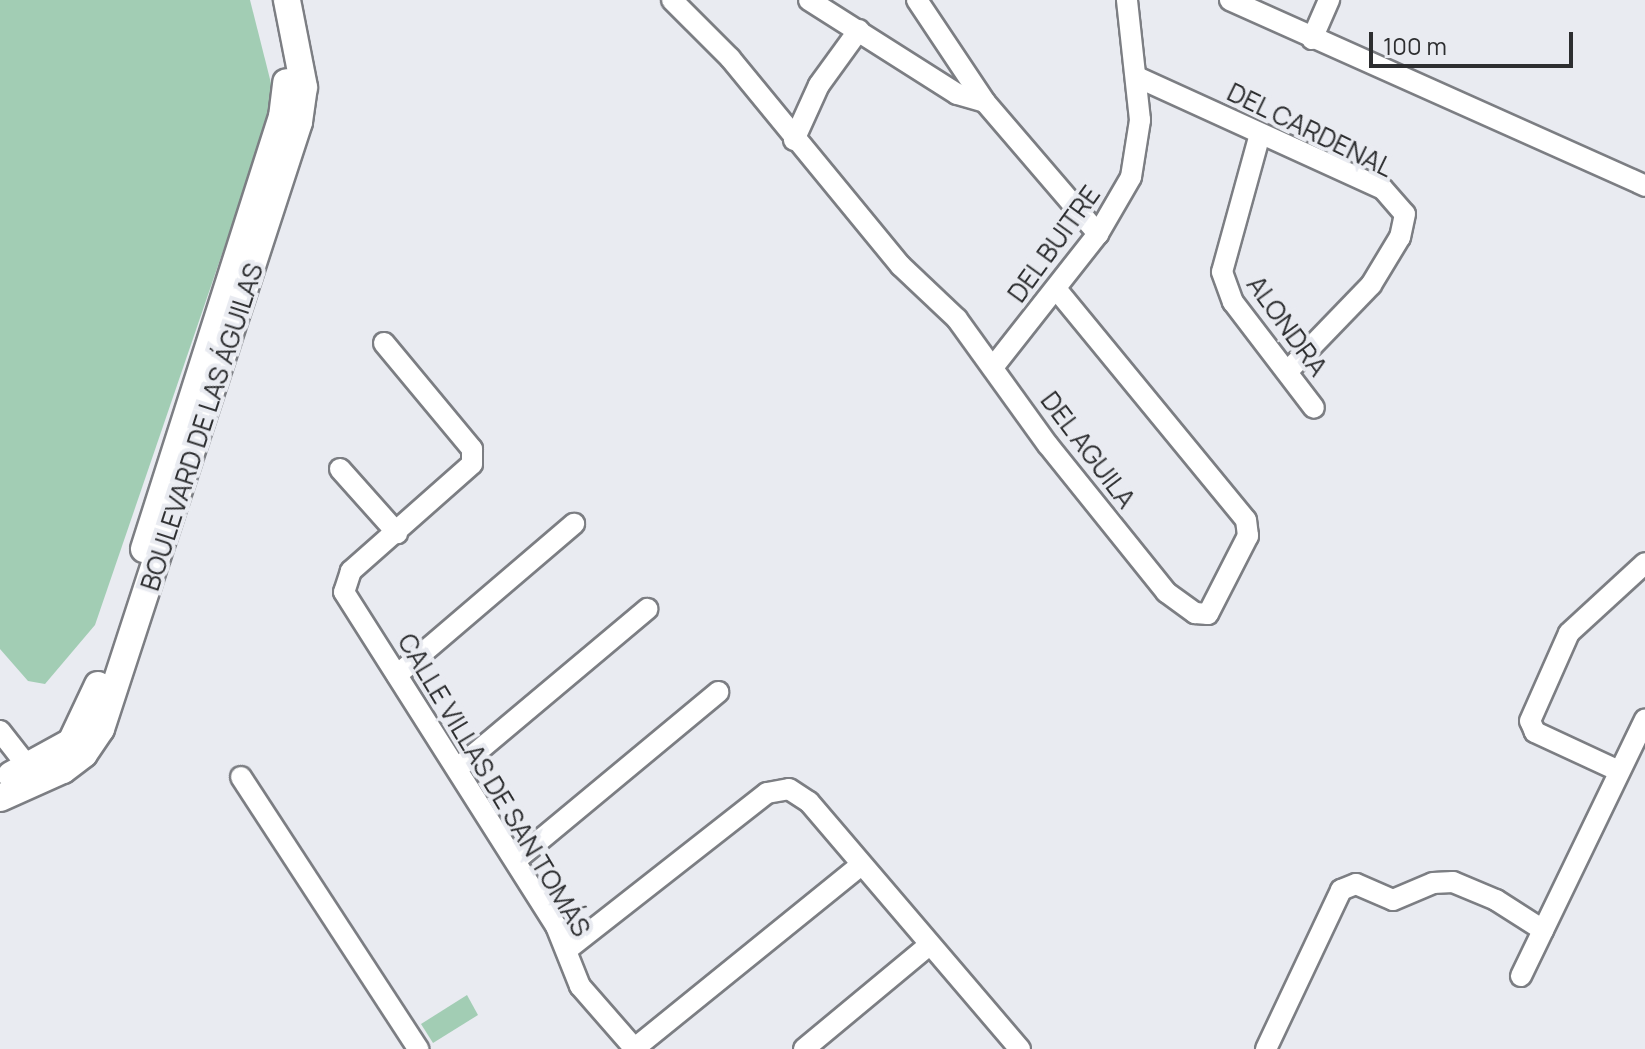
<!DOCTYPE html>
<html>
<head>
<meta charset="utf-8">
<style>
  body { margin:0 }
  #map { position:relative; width:1645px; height:1049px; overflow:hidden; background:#e9ebf1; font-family:Manrope,sans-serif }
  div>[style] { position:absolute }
  .green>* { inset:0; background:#a2cdb4 }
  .roads { filter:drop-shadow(2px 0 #7c7e83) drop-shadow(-2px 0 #7c7e83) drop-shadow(0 2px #7c7e83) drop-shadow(0 -2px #7c7e83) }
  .minor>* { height:20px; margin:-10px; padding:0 10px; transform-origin:10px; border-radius:10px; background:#fff }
  .major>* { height:26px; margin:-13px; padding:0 13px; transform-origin:13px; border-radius:13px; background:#fff }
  span { translate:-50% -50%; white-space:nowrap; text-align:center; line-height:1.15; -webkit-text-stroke:8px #e9ebf1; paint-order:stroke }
  .street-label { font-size:26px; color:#2d2e30 }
  .scale { position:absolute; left:1369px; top:32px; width:204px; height:36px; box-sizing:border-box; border:4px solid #2d2e30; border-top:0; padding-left:10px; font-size:24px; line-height:28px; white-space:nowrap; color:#2d2e30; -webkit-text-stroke:6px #e9ebf1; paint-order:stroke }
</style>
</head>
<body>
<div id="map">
  <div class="green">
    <div style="clip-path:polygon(0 0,250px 0,275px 99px,95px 625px,45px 684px,28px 681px,0 649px)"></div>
    <div style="clip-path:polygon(467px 995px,478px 1015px,433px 1043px,421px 1024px)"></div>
  </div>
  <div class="roads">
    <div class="minor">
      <div style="left:672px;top:0;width:82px;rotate:45deg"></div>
      <div style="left:730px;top:58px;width:269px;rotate:50.6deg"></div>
      <div style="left:901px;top:266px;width:77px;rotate:43.4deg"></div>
      <div style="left:957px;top:319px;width:155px;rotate:54.2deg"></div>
      <div style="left:1048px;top:445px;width:189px;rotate:51.2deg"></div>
      <div style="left:1166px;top:592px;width:36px;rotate:36deg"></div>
      <div style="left:1195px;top:613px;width:13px;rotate:4deg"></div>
      <div style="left:1208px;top:614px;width:88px;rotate:-62.9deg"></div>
      <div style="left:1248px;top:536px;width:16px;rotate:-97deg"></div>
      <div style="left:1246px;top:520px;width:298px;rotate:-129.4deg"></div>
      <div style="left:809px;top:0;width:175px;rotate:32.4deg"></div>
      <div style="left:957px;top:94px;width:29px;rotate:16deg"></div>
      <div style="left:917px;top:0;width:123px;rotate:56.3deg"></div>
      <div style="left:985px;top:102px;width:174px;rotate:49.4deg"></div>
      <div style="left:1230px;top:0;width:455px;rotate:24.1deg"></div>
      <div style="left:1312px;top:39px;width:43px;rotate:-66.4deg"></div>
      <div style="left:1137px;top:77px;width:270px;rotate:24.5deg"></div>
      <div style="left:1383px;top:189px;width:33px;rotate:49deg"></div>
      <div style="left:1405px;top:214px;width:24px;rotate:102deg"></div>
      <div style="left:1400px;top:237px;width:56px;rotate:121.1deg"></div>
      <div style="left:1371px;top:285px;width:120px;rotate:134deg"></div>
      <div style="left:1260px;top:134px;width:143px;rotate:105.4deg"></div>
      <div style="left:1222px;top:272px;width:32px;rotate:70deg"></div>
      <div style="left:1233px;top:302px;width:133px;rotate:52.6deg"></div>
      <div style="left:794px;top:140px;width:60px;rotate:-65.6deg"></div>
      <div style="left:819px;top:85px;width:68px;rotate:-54deg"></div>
      <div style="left:384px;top:343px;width:138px;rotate:50.3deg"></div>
      <div style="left:472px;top:449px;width:15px;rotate:90deg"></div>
      <div style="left:472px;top:464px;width:162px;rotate:138.5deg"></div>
      <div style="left:351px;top:571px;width:22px;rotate:108deg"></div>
      <div style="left:344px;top:592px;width:396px;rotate:57.6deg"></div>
      <div style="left:556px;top:926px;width:65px;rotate:68.2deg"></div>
      <div style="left:580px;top:986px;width:84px;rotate:48.9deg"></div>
      <div style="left:994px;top:366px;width:168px;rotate:-51.8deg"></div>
      <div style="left:1098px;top:234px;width:66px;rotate:-59.9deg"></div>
      <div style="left:1131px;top:177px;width:58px;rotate:-81deg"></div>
      <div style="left:1140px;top:120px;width:121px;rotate:-96.2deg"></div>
      <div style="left:340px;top:469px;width:86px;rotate:48.3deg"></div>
      <div style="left:397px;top:675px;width:233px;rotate:-40.5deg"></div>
      <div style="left:0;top:731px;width:47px;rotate:51.9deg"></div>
      <div style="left:459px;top:767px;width:246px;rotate:-40deg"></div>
      <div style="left:1619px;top:771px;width:93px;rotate:-155.1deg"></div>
      <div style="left:1535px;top:732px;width:12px;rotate:-114deg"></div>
      <div style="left:1530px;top:721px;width:96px;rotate:-66.1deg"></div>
      <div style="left:1569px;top:633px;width:103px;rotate:-42.6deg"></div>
      <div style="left:241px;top:777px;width:325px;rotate:56.9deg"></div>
      <div style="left:516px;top:860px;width:263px;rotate:-39.7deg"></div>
      <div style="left:568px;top:949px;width:253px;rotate:-38.1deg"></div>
      <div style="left:767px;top:793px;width:22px;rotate:-10deg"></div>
      <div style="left:789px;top:789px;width:24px;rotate:33deg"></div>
      <div style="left:809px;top:802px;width:325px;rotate:49.5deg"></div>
      <div style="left:1521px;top:976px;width:285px;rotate:-64.2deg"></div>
      <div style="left:635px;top:1048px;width:291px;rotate:-39deg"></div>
      <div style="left:804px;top:1049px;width:161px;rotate:-39.7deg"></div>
      <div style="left:1266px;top:1049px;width:176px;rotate:-64.7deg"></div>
      <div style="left:1341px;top:890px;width:16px;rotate:-22deg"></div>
      <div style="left:1356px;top:884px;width:40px;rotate:23.4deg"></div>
      <div style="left:1393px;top:900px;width:43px;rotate:-23deg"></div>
      <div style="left:1433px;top:883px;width:20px;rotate:-3deg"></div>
      <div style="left:1453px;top:882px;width:47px;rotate:22.7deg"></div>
      <div style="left:1496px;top:900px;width:56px;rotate:32.6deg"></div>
    </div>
    <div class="major">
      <div style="left:144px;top:549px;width:454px;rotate:-72.3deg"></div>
      <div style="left:282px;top:117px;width:35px;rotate:-83deg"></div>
      <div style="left:11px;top:775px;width:68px;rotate:-28.8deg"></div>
      <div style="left:71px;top:742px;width:63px;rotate:-64.7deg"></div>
      <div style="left:0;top:798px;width:69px;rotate:-24deg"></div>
      <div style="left:63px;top:770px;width:26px;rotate:-37deg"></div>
      <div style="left:84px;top:754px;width:30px;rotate:-56deg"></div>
      <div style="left:101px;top:729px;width:638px;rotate:-71.93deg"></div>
      <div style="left:299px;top:122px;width:35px;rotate:-82deg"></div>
      <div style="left:304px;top:87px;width:89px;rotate:-101.1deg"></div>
    </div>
  </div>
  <div class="street-label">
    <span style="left:1310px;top:130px;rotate:26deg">DEL CARDENAL</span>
    <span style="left:1054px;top:244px;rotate:-54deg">DEL BUITRE</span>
    <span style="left:1287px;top:326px;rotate:54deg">ALONDRA</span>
    <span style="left:202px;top:427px;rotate:-72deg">BOULEVARD DE LAS ÁGUILAS</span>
    <span style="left:1088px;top:450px;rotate:53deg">DEL AGUILA</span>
    <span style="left:494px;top:785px;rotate:59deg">CALLE VILLAS DE SAN TOMÁS</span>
  </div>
  <div class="scale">100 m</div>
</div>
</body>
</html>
